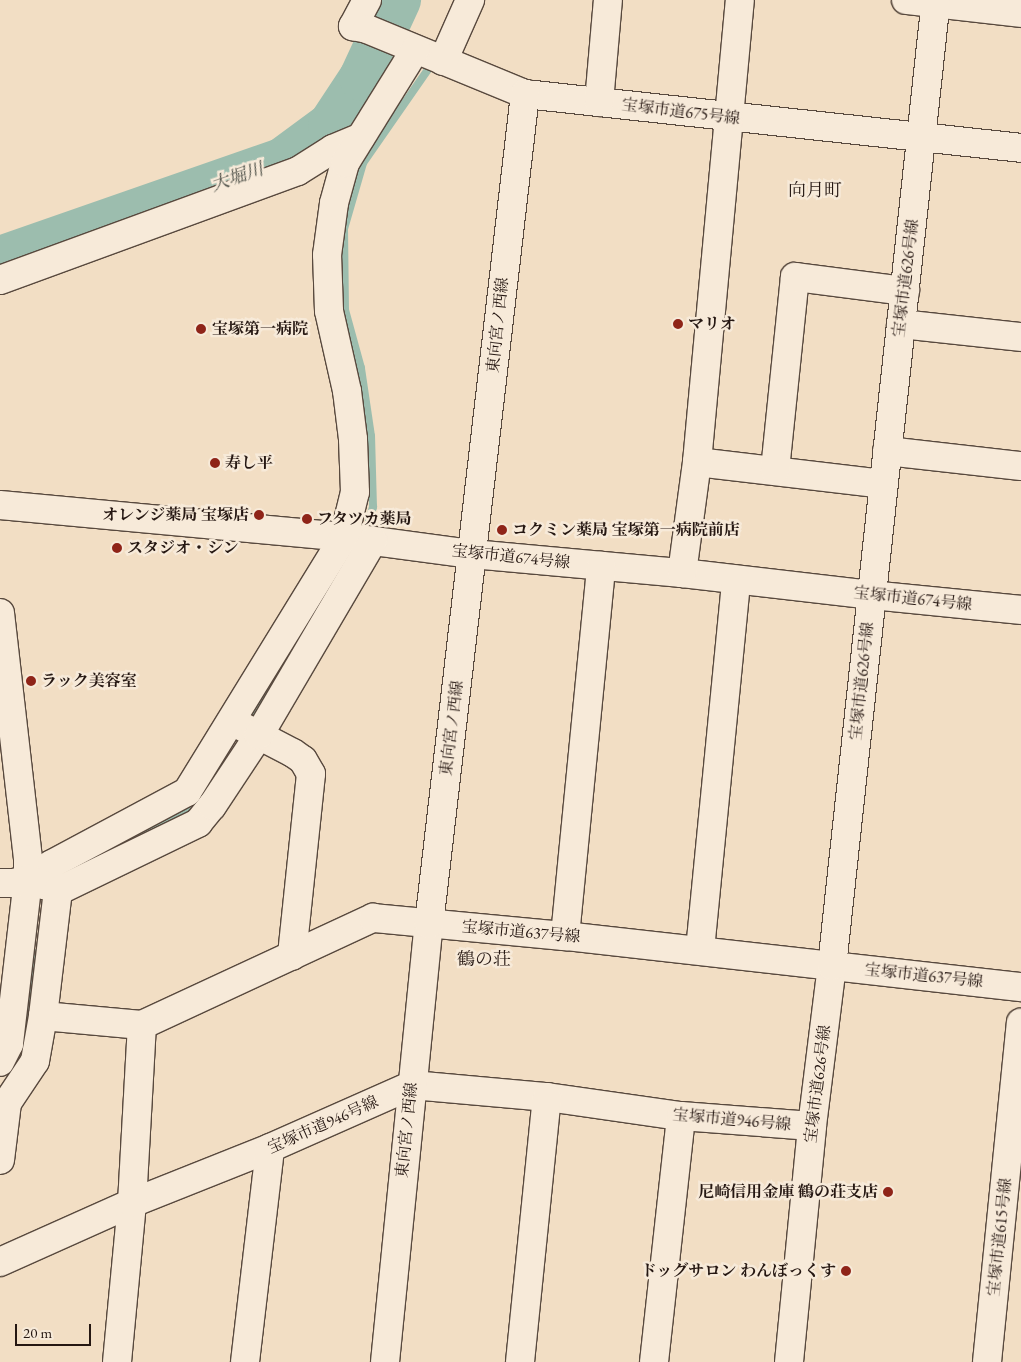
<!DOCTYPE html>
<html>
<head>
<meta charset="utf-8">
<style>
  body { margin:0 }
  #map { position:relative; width:1021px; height:1362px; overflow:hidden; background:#f2dec4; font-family:"EB Garamond","Noto Serif JP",serif }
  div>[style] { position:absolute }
  .stream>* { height:8px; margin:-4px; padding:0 4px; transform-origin:4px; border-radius:4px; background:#9cbdae }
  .river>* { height:46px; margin:-23px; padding:0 23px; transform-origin:23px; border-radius:23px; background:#9cbdae }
  .roads { filter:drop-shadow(1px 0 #58493e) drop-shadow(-1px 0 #58493e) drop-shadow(0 1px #58493e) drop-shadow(0 -1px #58493e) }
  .street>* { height:28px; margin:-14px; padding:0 14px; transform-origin:14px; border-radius:14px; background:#f7ead9 }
  .dots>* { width:14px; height:14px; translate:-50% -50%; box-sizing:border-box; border:2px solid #f7ead9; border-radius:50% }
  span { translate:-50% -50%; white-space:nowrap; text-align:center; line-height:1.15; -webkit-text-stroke:5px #f7ead9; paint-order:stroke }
  .street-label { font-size:16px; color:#251712 }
  .poi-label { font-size:16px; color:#251712; font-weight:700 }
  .left { translate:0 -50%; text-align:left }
  .right { translate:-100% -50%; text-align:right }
  .water-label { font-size:18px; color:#4f5149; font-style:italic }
  .neighbourhood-label { font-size:18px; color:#251712 }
  .scale { position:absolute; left:15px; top:1324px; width:76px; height:22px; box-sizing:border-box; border:2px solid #251712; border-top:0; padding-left:6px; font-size:15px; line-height:18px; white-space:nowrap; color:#251712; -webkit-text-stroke:4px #f7ead9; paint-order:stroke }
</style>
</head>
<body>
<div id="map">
  <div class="stream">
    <div style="left:369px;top:520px;width:14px;rotate:-73deg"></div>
    <div style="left:373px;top:507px;width:71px;rotate:-91.6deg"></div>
    <div style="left:371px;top:436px;width:69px;rotate:-98.4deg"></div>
    <div style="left:361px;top:368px;width:60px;rotate:-105.4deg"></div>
    <div style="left:345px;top:310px;width:81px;rotate:-90.7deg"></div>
    <div style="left:344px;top:229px;width:69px;rotate:-73.9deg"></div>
    <div style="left:363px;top:163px;width:116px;rotate:-55.2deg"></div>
    <div style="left:248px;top:726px;width:44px;rotate:-58.8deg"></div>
    <div style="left:116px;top:845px;width:80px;rotate:-26.9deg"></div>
    <div style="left:187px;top:809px;width:19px;rotate:-32deg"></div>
    <div style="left:25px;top:1040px;width:88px;rotate:-84.8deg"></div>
  </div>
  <div class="river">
    <div style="left:0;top:259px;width:299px;rotate:-19.2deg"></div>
    <div style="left:282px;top:161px;width:61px;rotate:-36.3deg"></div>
    <div style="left:331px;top:125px;width:56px;rotate:-56.6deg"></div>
    <div style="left:362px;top:78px;width:86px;rotate:-65.2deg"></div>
  </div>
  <div class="roads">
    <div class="street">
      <div style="left:367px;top:0;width:30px;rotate:118deg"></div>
      <div style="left:353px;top:26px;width:14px;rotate:12deg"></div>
      <div style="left:367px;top:29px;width:171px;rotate:22.4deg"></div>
      <div style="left:525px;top:94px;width:499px;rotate:6.2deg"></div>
      <div style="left:906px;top:0;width:116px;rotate:6.4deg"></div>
      <div style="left:443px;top:61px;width:67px;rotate:-66.1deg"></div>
      <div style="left:599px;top:102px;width:102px;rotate:-85deg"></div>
      <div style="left:0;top:280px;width:317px;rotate:-20.1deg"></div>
      <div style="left:298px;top:171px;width:41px;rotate:-32.2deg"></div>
      <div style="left:333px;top:149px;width:30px;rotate:-23deg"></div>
      <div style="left:901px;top:324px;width:121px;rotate:6.2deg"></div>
      <div style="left:887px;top:451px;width:135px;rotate:6.4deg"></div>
      <div style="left:697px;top:462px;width:187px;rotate:6.7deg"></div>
      <div style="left:775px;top:470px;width:194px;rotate:-84.1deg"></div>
      <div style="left:795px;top:277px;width:111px;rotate:7.3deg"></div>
      <div style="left:0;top:505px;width:345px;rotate:5.3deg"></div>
      <div style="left:344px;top:537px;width:129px;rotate:7.6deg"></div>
      <div style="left:472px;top:554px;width:211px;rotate:5.2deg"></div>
      <div style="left:682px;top:573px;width:190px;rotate:6.6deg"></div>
      <div style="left:871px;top:595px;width:151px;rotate:5.7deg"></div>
      <div style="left:682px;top:573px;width:112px;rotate:-82.3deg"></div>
      <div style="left:697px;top:462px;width:464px;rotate:-84.7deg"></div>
      <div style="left:0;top:613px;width:248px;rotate:83.5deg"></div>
      <div style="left:28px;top:859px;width:20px;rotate:90deg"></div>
      <div style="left:28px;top:879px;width:166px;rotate:96.6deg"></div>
      <div style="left:9px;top:1044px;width:20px;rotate:117deg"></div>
      <div style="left:243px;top:727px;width:56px;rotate:27.5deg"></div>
      <div style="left:293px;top:753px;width:12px;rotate:35deg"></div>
      <div style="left:303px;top:760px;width:16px;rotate:60deg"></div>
      <div style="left:311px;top:774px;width:183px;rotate:96deg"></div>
      <div style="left:28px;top:879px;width:28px;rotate:-32deg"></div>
      <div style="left:52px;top:864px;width:153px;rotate:-28.1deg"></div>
      <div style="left:187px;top:792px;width:299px;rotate:-58.4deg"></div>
      <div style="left:344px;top:537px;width:46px;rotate:-76.3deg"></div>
      <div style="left:355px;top:492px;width:53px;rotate:-92.2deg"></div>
      <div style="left:353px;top:439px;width:48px;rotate:-97.1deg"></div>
      <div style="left:347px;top:391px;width:82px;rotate:-102.7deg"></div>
      <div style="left:329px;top:311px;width:56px;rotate:-92deg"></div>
      <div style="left:327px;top:255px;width:52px;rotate:-82.3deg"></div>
      <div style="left:334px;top:203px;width:41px;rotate:-74.6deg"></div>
      <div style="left:345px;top:163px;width:133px;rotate:-58.2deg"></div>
      <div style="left:0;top:883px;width:14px"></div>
      <div style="left:14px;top:883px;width:15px;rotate:-16deg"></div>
      <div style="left:28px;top:879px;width:17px;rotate:21deg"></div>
      <div style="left:565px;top:936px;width:372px;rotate:-84.4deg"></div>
      <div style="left:700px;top:950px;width:372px;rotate:-84.4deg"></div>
      <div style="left:43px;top:1016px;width:99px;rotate:5.2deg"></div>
      <div style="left:142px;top:1025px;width:255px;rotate:-24.9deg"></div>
      <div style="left:373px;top:918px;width:193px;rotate:5.4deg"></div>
      <div style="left:565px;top:936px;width:459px;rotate:6.4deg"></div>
      <div style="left:0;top:1160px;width:57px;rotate:-83deg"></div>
      <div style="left:7px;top:1103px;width:50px;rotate:-56.3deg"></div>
      <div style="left:35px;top:1061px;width:46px;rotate:-79.9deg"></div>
      <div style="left:43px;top:1016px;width:126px;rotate:-83.2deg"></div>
      <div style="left:58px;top:891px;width:156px;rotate:-25.9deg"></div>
      <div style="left:198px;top:823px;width:22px;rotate:-51deg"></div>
      <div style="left:212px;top:806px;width:85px;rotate:-56.5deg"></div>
      <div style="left:259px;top:735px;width:225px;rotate:-59.6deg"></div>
      <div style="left:0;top:1262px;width:145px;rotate:-24.1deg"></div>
      <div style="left:132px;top:1203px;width:149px;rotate:-21.7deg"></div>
      <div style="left:270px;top:1148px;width:155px;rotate:-23.9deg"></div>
      <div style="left:412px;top:1085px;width:136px;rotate:5.1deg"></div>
      <div style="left:547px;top:1097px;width:135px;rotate:8.1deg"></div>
      <div style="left:681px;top:1116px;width:131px;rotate:4.4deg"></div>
      <div style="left:117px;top:1362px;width:160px;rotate:-84.6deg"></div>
      <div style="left:132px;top:1203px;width:178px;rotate:-86.8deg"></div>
      <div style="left:245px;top:1362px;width:215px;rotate:-83.3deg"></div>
      <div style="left:385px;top:1362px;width:440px;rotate:-84.3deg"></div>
      <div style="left:429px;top:924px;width:836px;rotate:-83.4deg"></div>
      <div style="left:520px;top:1362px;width:266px;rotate:-84.2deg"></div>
      <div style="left:654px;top:1362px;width:247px;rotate:-83.7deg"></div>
      <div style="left:789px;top:1362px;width:237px;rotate:-84.4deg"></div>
      <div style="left:812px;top:1126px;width:161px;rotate:-82.9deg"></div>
      <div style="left:832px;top:966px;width:972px;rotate:-83.86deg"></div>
      <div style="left:987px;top:1362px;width:341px;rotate:-84.3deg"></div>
    </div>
  </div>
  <div class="dots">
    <div style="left:678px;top:324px;background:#8f2418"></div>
    <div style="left:201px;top:329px;background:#8f2418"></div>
    <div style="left:215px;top:463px;background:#8f2418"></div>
    <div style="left:259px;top:515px;background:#8f2418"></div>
    <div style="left:307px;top:519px;background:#8f2418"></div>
    <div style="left:502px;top:530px;background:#8f2418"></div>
    <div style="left:117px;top:548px;background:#8f2418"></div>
    <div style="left:31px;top:681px;background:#8f2418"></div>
    <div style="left:888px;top:1192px;background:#8f2418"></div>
    <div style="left:846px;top:1271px;background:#8f2418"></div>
  </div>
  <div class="street-label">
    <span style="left:681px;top:112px;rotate:7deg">宝塚市道675号線</span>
    <span style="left:906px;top:278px;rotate:-83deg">宝塚市道626号線</span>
    <span style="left:498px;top:325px;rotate:-84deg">東向宮ノ西線</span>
    <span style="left:511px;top:557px;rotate:6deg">宝塚市道674号線</span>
    <span style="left:913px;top:599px;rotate:6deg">宝塚市道674号線</span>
    <span style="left:862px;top:681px;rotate:-84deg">宝塚市道626号線</span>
    <span style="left:452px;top:728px;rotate:-83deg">東向宮ノ西線</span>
    <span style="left:521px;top:932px;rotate:5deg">宝塚市道637号線</span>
    <span style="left:924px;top:976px;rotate:6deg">宝塚市道637号線</span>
    <span style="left:818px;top:1084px;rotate:-83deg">宝塚市道626号線</span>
    <span style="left:732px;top:1120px;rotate:5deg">宝塚市道946号線</span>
    <span style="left:323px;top:1125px;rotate:-24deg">宝塚市道946号線</span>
    <span style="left:407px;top:1130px;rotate:-84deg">東向宮ノ西線</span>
    <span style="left:1000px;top:1237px;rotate:-84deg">宝塚市道615号線</span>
  </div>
  <div class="poi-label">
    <span class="left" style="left:688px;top:324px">マリオ</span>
    <span class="left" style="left:212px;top:329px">宝塚第一病院</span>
    <span class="left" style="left:225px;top:463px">寿し平</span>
    <span class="right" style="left:249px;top:515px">オレンジ薬局 宝塚店</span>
    <span class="left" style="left:317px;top:519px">フタツカ薬局</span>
    <span class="left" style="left:512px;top:530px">コクミン薬局 宝塚第一病院前店</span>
    <span class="left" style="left:127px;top:548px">スタジオ・シン</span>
    <span class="left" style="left:41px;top:681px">ラック美容室</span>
    <span class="right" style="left:878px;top:1192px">尼崎信用金庫 鶴の荘支店</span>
    <span class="right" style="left:836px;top:1271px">ドッグサロン わんぼっくす</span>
  </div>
  <div class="water-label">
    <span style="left:237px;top:177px;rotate:-19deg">大堀川</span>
  </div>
  <div class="neighbourhood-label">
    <span style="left:815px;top:190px">向月町</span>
    <span style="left:484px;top:959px">鶴の荘</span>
  </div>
  <div class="scale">20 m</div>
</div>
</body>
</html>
